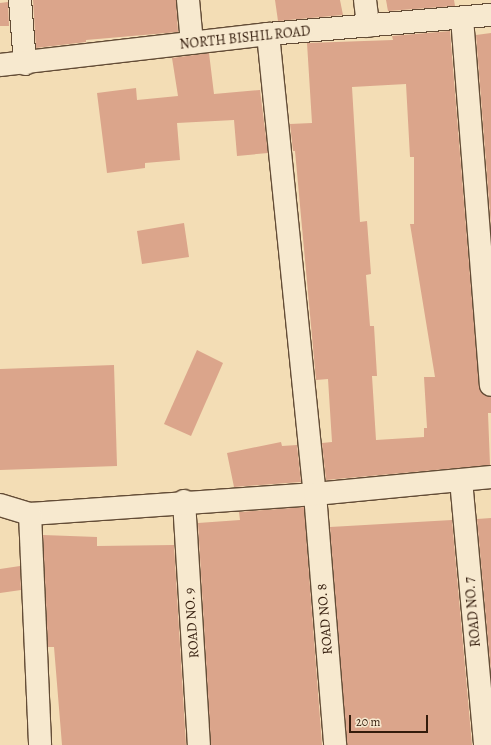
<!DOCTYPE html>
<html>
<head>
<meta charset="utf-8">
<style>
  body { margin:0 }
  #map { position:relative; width:491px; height:745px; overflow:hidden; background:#f3ddb5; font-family:Alegreya,serif }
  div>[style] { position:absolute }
  .building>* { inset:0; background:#dba58b }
  .roads { filter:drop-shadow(1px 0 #634c36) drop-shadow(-1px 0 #634c36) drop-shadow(0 1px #634c36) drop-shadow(0 -1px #634c36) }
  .street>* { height:22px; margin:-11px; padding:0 11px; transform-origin:11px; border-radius:11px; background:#f7e9cf }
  span { translate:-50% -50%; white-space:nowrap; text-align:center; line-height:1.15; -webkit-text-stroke:4px #f7e9cf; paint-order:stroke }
  .street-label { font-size:14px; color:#331c0c }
  .scale { position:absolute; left:349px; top:715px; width:79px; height:18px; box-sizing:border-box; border:2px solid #331c0c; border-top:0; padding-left:5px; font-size:12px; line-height:14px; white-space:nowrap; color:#331c0c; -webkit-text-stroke:3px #f7e9cf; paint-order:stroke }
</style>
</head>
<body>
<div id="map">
  <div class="building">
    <div style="clip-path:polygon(33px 0,176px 0,178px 32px,86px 40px,86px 42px,36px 48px)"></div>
    <div style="clip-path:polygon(275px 0,340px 0,343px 15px,278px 21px)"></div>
    <div style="clip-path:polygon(386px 0,454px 0,455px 6px,388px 11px)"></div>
    <div style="clip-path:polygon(8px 2px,9px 26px,0 26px,0 3px)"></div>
    <div style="clip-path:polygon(evenodd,450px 31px,479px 386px,481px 392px,491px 397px,491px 413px,488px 413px,490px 465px,326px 480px,322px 443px,332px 442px,328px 379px,316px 380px,295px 151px,293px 151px,290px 124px,312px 123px,307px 43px,393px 40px,392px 36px,450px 31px,406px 84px,410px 157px,414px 157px,414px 224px,410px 224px,435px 377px,424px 377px,427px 428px,424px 428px,424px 437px,376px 440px,372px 376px,377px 376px,374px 326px,370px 326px,366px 275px,371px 274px,367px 221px,360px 222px,352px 87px,406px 84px)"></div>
    <div style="clip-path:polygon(491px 33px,491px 226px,476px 35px)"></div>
    <div style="clip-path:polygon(209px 53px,214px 94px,260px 90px,268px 153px,237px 156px,234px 120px,177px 123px,180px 160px,145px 163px,145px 168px,107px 173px,97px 93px,136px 88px,137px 100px,178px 96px,172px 58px)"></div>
    <div style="clip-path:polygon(184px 223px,189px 257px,142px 264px,137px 231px)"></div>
    <div style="clip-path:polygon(197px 350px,223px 363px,191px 436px,164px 424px)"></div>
    <div style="clip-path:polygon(114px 365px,117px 466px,0 470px,0 369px)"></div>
    <div style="clip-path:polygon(281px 442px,282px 446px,297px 445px,301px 482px,234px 487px,227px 453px)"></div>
    <div style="clip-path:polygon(304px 507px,322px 745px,211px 745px,198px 523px,240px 520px,239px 512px)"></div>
    <div style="clip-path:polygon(491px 518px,491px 673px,477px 519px)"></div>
    <div style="clip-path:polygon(452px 520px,472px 745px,347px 745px,330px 527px)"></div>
    <div style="clip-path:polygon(43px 535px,97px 537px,97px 546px,174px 545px,186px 745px,62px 745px,54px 647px,48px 647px)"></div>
    <div style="clip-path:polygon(20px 566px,21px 590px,0 593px,0 569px)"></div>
  </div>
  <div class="roads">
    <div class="street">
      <div style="left:20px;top:0;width:64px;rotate:85.5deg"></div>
      <div style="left:188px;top:0;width:43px;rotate:84.7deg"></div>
      <div style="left:365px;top:0;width:26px;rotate:83deg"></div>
      <div style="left:462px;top:18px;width:368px;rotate:85.5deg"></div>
      <div style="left:268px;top:34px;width:462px;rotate:84.2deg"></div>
      <div style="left:315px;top:494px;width:252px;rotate:85.4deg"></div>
      <div style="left:0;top:65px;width:270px;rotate:-6.6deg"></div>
      <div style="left:268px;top:34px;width:224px;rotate:-4.9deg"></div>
      <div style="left:461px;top:480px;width:266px;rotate:84.8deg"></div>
      <div style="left:184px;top:501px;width:244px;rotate:86.5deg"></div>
      <div style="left:0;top:505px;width:31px;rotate:17deg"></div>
      <div style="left:30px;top:514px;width:286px;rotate:-4deg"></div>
      <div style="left:315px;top:494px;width:177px;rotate:-5.5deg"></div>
      <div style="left:30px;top:514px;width:231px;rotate:87.5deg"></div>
    </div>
  </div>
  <div class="street-label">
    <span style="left:245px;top:38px;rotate:-6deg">NORTH BISHIL ROAD</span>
    <span style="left:473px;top:612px;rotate:-95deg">ROAD NO. 7</span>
    <span style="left:325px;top:619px;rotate:-95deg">ROAD NO. 8</span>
    <span style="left:192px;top:623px;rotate:-94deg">ROAD NO. 9</span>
  </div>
  <div class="scale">20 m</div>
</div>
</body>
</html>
